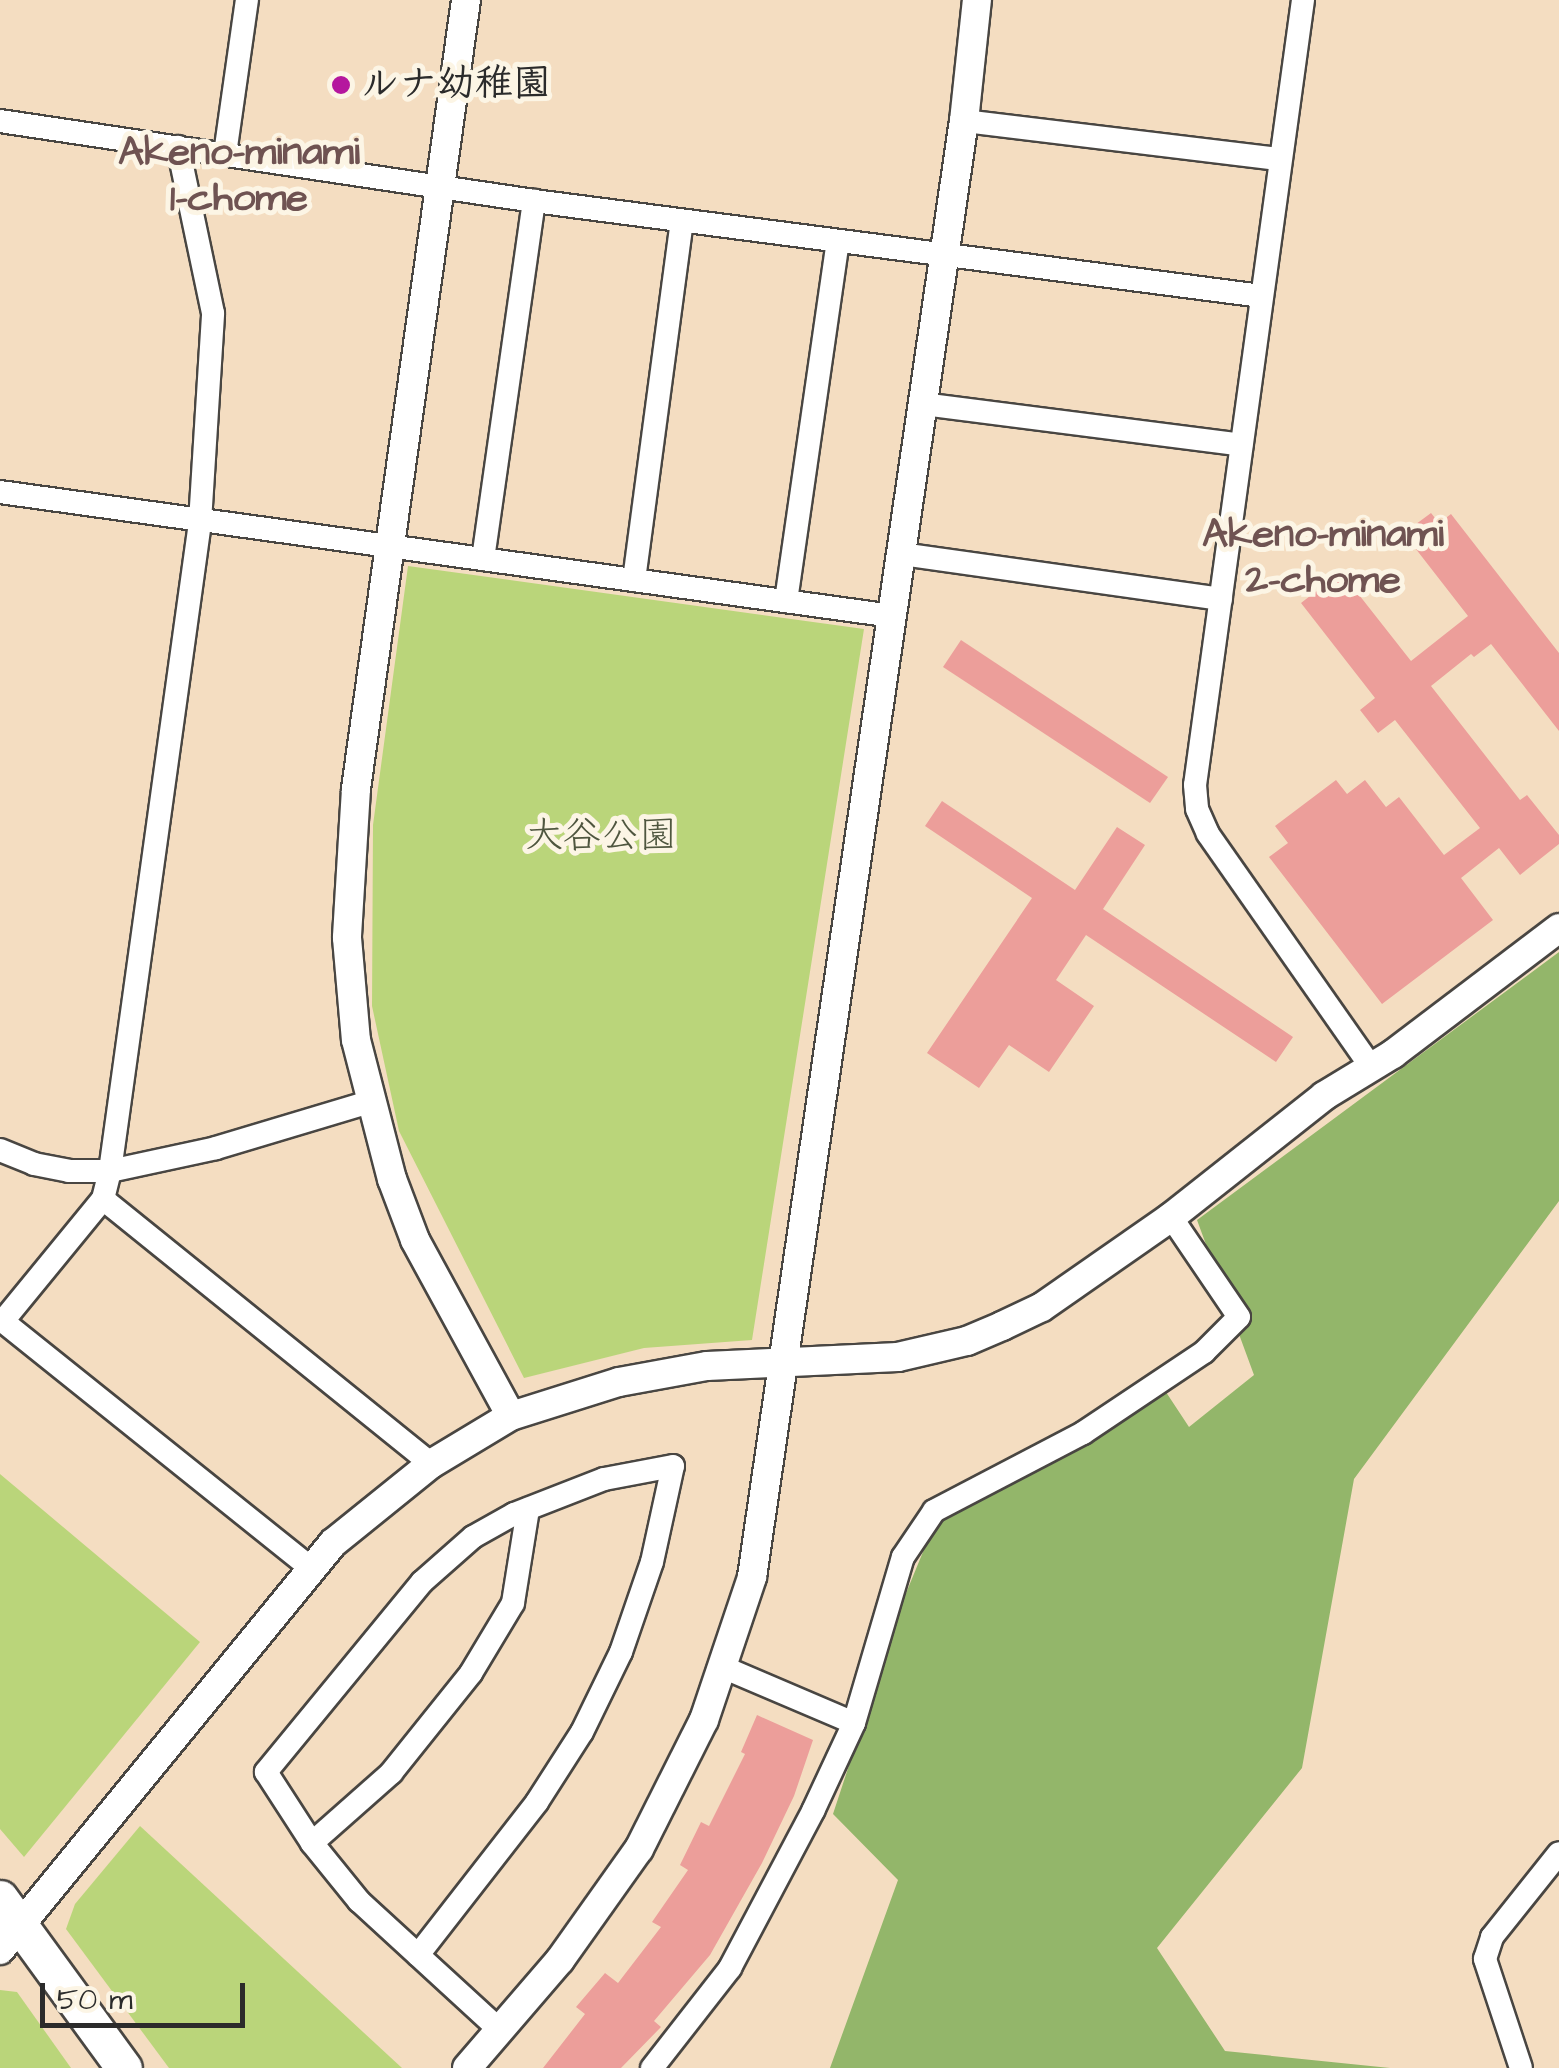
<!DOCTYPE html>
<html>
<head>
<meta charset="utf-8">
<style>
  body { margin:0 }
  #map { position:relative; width:1559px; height:2068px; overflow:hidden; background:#f4ddc1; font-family:"Architects Daughter","Klee One",sans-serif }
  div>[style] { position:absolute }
  .green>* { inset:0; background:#bad57a }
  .forest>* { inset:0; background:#93b66a }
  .building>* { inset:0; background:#ec9e9a }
  .roads { filter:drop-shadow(2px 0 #494642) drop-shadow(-2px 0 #494642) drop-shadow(0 2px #494642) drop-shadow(0 -2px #494642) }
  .minor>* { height:22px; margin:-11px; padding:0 11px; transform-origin:11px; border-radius:11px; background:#fff }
  .tertiary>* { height:28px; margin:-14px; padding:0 14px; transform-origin:14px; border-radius:14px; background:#fff }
  .primary>* { height:35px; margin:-17.5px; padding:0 17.5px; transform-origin:17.5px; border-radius:17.5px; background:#fff }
  .dots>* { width:28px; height:28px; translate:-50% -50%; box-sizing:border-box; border:5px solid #fcf5e5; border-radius:50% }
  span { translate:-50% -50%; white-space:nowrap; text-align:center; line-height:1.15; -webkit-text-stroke:10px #fcf5e5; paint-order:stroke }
  .poi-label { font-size:38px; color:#2b2b2b; font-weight:700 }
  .left { translate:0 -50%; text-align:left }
  .park-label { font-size:38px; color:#4f563f }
  .neighbourhood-label { font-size:40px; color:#6f5352; font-weight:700 }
  .scale { position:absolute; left:40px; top:1983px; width:205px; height:45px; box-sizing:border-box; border:5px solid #2b2b2b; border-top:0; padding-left:12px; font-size:30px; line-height:35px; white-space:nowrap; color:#2b2b2b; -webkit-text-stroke:8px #fcf5e5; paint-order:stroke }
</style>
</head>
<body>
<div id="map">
  <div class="green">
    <div style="clip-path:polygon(408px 566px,864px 629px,752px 1340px,644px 1348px,524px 1378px,399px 1131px,372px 1006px,373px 825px)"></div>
    <div style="clip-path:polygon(0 1474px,200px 1642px,24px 1857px,0 1829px)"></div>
    <div style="clip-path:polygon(140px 1826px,402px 2068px,169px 2068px,66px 1929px,75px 1904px)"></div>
    <div style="clip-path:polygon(0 1990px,17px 1992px,71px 2068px,0 2068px)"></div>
  </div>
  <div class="forest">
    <div style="clip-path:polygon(1559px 952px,1559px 1201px,1354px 1479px,1302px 1768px,1157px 1948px,1225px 2051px,1390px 2068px,830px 2068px,898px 1880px,833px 1814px,904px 1598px,937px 1518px,1162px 1386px,1189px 1427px,1254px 1375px,1197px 1220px)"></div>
  </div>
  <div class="building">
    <div style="clip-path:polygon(1431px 513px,1439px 523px,1451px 514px,1559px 653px,1559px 731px,1491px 644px,1474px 657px,1471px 654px,1431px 686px,1520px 800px,1527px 795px,1559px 835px,1559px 844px,1520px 875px,1499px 848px,1461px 878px,1493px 920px,1382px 1004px,1269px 857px,1288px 843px,1275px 826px,1336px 780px,1347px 794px,1365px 780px,1386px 807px,1399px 797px,1444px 855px,1480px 828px,1395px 720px,1378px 733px,1360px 710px,1375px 698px,1301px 603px,1341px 572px,1411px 661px,1468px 616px,1412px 544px,1416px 541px,1408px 530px)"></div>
    <div style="clip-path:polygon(961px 640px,1168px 777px,1150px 803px,943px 667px)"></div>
    <div style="clip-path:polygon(942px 801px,1075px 890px,1117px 827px,1145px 845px,1103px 909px,1293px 1037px,1276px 1062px,1086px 935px,1056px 980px,1094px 1006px,1049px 1072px,1009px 1045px,979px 1088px,927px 1053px,1032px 898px,925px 826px)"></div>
    <div style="clip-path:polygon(757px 1715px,813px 1740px,794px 1796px,762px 1863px,710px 1955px,654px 2021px,661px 2027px,621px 2068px,543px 2068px,585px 2014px,576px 2007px,605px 1973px,618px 1983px,661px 1927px,652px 1922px,688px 1870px,680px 1865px,701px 1822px,709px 1826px,745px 1754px,741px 1752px)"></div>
  </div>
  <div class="roads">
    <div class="minor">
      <div style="left:1303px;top:0;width:792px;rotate:97.83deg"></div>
      <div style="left:1195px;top:785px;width:24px;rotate:85deg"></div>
      <div style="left:1197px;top:809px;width:27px;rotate:66deg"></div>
      <div style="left:1208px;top:834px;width:284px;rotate:55deg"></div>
      <div style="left:0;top:121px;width:540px;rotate:8.52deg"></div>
      <div style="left:534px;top:201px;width:733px;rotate:7.44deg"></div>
      <div style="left:964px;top:121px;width:318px;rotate:6.9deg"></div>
      <div style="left:225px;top:154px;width:156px;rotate:-81.9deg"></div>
      <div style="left:923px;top:404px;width:321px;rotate:7.3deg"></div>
      <div style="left:0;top:492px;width:901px;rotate:7.91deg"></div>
      <div style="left:901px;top:554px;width:323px;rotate:8deg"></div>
      <div style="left:483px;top:559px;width:362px;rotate:-81.9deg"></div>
      <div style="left:634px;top:580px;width:362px;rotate:-82.4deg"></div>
      <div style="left:786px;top:601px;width:363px;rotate:-81.8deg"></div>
      <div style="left:0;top:1150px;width:37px;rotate:22deg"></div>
      <div style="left:34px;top:1164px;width:36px;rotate:11deg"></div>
      <div style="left:69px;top:1171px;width:41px"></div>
      <div style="left:110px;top:1171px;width:108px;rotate:-12.2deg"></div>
      <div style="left:216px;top:1148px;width:160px;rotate:-16.7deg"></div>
      <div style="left:103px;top:1199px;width:422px;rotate:38.9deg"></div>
      <div style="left:0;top:1319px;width:398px;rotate:38.7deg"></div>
      <div style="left:3px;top:1321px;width:158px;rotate:-50.7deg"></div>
      <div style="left:103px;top:1199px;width:29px;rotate:-76deg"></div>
      <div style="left:110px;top:1171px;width:655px;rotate:-82.1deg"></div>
      <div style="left:200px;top:522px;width:209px;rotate:-86.4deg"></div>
      <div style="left:213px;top:313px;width:170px;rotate:-101.9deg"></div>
      <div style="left:854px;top:1723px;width:173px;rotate:-73.6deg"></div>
      <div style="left:903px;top:1557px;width:55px;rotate:-56deg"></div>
      <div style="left:934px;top:1511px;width:168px;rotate:-27.6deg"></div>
      <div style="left:1083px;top:1433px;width:146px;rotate:-33.8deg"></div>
      <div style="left:1204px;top:1352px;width:49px;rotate:-45deg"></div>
      <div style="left:1239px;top:1317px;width:121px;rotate:-124.2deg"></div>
      <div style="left:312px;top:1843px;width:106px;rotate:-41.5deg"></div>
      <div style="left:391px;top:1773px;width:128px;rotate:-51.3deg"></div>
      <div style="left:471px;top:1673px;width:82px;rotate:-59deg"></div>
      <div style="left:513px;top:1603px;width:95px;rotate:-80.9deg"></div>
      <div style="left:418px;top:1955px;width:194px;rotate:-52.1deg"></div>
      <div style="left:537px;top:1802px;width:83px;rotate:-57.3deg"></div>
      <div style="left:582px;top:1732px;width:89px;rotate:-64deg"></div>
      <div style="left:621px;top:1652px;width:95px;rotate:-71deg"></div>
      <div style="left:652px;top:1562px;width:98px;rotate:-77.7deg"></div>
      <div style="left:673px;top:1466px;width:70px;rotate:169.3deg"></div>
      <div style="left:604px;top:1479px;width:97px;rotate:158.7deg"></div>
      <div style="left:514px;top:1514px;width:47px;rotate:150.7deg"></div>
      <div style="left:473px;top:1537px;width:68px;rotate:138.6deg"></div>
      <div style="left:422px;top:1582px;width:246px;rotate:129.4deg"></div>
      <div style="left:266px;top:1772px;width:85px;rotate:57.1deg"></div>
      <div style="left:312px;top:1843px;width:75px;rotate:51deg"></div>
      <div style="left:359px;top:1901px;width:191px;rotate:42.5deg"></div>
      <div style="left:652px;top:2068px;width:127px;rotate:-52deg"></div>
      <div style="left:730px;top:1968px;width:178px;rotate:-62.1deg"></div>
      <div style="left:813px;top:1811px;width:97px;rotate:-65deg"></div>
      <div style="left:854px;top:1723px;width:140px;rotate:-156.9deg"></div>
      <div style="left:1521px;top:2068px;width:115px;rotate:-108.3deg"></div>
      <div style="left:1485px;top:1959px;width:23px;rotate:-72deg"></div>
      <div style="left:1492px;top:1937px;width:107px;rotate:-51.4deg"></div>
    </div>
    <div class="tertiary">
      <div style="left:466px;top:0;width:797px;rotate:97.94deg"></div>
      <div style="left:356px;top:789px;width:149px;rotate:93.5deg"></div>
      <div style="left:347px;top:938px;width:102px;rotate:85deg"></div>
      <div style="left:356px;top:1040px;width:144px;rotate:75.5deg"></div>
      <div style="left:392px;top:1179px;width:65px;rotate:69.3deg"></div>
      <div style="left:415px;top:1240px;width:200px;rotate:61.4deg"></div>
      <div style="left:0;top:1950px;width:526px;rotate:-50.71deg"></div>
      <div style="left:333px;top:1543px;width:126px;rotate:-38.9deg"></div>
      <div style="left:431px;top:1464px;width:93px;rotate:-31deg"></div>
      <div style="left:511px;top:1416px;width:113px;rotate:-17.5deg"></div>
      <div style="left:619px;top:1382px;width:89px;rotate:-10.3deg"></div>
      <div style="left:707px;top:1366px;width:191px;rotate:-2.7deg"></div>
      <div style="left:898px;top:1357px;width:71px;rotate:-13.1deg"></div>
      <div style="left:967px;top:1341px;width:38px;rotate:-23deg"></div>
      <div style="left:1002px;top:1326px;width:44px;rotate:-25.4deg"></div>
      <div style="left:1042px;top:1307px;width:157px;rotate:-34.9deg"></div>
      <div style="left:1171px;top:1217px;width:195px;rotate:-38.3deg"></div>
      <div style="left:1324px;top:1096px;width:81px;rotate:-31.3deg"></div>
      <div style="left:1393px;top:1054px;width:208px;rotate:-37.2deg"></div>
      <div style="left:467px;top:2068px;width:143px;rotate:-49.3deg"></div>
      <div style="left:560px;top:1960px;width:136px;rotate:-54.6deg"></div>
      <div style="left:639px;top:1849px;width:144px;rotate:-63.3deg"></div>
      <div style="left:704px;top:1720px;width:151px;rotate:-71.4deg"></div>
      <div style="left:752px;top:1577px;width:1471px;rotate:-81.72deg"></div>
      <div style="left:964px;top:121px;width:122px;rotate:-83.9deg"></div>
    </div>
    <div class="primary">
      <div style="left:0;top:1898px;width:210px;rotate:53.9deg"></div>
    </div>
  </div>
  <div class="dots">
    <div style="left:341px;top:85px;background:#b5179e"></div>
  </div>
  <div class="poi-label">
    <span class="left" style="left:361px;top:85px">ルナ幼稚園</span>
  </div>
  <div class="park-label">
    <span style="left:601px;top:837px">大谷公園</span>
  </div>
  <div class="neighbourhood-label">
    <span style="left:239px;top:176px">Akeno-minami<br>1-chome</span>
    <span style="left:1323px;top:558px">Akeno-minami<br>2-chome</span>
  </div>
  <div class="scale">50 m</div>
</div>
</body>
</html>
